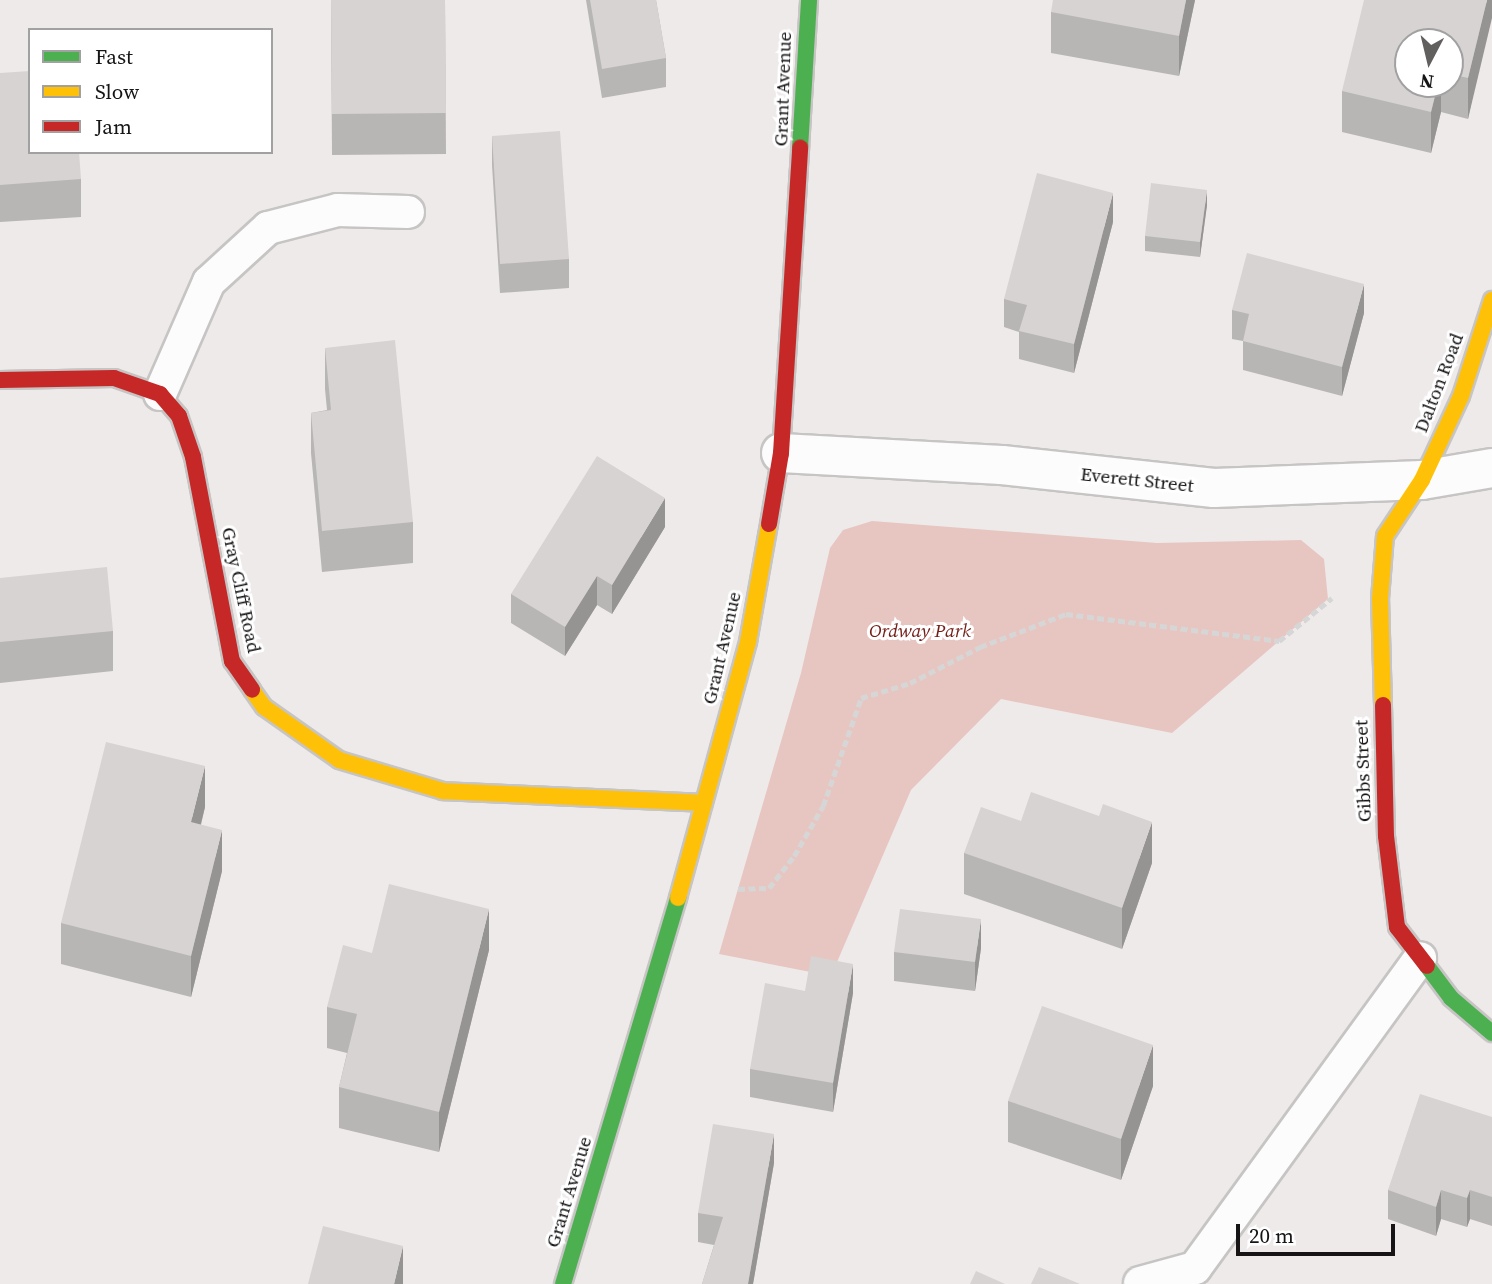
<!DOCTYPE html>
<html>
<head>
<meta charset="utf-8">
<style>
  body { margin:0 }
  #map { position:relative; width:1492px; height:1284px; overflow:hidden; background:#eeeaea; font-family:"Source Serif 4",serif }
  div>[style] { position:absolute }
  .green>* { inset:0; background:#e7c6c1 }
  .path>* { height:4.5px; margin-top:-2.25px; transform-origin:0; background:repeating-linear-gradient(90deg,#d6d6d6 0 7px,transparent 0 10.5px) }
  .roads { filter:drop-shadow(2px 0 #c7c4c4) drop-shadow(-2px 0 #c7c4c4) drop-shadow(0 2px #c7c4c4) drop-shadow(0 -2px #c7c4c4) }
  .lane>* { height:32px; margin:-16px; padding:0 16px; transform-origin:16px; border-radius:16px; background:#fcfcfc }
  .street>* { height:38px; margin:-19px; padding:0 19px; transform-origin:19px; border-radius:19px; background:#fcfcfc }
  .fast>* { height:16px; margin:-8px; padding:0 8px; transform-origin:8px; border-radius:8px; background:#4caf50 }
  .slow>* { height:16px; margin:-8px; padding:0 8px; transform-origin:8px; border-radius:8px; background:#ffc107 }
  .jam>* { height:16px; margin:-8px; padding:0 8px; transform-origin:8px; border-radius:8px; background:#c62828 }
  .wall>* { inset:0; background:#b8b5b5 }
  .shaded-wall>* { inset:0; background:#969493 }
  .building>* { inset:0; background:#d6d3d2 }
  span { translate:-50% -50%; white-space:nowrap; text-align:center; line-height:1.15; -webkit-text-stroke:6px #fff; paint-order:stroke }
  .street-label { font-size:19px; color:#161414 }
  .park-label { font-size:19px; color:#751d17; font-style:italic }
  .legend { position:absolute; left:28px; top:28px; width:245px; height:126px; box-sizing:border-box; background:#fff; border:2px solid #a2a1a1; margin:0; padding:9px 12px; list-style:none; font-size:21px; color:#161414 }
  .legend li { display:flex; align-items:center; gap:14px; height:35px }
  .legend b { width:35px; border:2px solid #a2a1a1 }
  .north { position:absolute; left:1394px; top:28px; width:70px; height:70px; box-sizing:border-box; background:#fff; border:2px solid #a2a1a1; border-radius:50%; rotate:187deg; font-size:19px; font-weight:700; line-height:28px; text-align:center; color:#161414 }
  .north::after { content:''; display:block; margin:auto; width:24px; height:32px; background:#625f5f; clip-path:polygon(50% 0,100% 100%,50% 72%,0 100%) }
  .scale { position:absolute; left:1236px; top:1224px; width:159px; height:32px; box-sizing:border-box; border:4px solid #161414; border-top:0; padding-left:9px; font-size:21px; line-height:24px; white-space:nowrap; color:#161414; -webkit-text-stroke:5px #fff; paint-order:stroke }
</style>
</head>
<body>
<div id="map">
  <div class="green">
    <div style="clip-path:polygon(872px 521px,1157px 543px,1301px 540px,1324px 559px,1328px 599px,1172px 733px,1001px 699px,911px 790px,831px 976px,719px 954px,801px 673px,830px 548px,843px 530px)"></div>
  </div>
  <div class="path">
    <div style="left:738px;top:889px;width:31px;rotate:-2deg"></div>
    <div style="left:769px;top:888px;width:41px;rotate:-52deg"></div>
    <div style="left:794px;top:856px;width:58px;rotate:-59.9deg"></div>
    <div style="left:823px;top:806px;width:114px;rotate:-70.6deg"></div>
    <div style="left:861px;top:698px;width:51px;rotate:-17deg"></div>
    <div style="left:910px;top:683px;width:79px;rotate:-27.2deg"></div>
    <div style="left:980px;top:647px;width:92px;rotate:-21deg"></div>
    <div style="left:1066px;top:614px;width:215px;rotate:7.2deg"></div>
    <div style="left:1279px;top:641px;width:68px;rotate:-39.1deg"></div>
  </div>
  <div class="roads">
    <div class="lane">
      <div style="left:160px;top:394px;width:122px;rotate:-66.4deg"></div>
      <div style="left:209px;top:282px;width:80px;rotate:-42.5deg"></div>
      <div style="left:268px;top:228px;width:72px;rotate:-14.4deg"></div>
      <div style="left:338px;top:210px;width:70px;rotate:1.6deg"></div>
      <div style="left:1140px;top:1283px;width:57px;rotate:-15.3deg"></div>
      <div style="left:1195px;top:1268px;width:383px;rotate:-54deg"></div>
    </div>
    <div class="street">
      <div style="left:781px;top:453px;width:221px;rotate:3.1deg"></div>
      <div style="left:1002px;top:465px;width:213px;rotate:6.2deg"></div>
      <div style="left:1214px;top:488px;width:208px;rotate:-2.2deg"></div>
      <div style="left:1422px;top:480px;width:71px;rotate:-9.7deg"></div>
    </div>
    <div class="fast">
      <div style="left:800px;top:148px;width:148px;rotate:-86.5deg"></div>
      <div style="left:1427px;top:966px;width:40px;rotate:53deg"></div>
      <div style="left:1451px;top:998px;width:54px;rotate:40.5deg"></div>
      <div style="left:563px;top:1284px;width:403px;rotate:-73.4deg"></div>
    </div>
    <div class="slow">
      <div style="left:252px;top:690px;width:21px;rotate:55deg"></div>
      <div style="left:264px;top:707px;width:92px;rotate:35.2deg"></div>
      <div style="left:339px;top:760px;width:109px;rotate:16.6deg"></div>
      <div style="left:443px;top:791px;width:261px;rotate:2.6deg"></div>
      <div style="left:1383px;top:705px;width:106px;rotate:-91.6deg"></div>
      <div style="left:1380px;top:599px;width:63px;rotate:-85.5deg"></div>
      <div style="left:1385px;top:536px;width:67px;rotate:-56.5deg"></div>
      <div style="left:1422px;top:480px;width:93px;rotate:-65.1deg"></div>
      <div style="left:1461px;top:396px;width:101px;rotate:-72.1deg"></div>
      <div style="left:678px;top:898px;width:265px;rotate:-74.7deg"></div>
      <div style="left:748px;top:642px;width:120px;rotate:-79.9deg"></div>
    </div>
    <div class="jam">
      <div style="left:0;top:380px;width:114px;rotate:-1deg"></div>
      <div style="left:114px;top:378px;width:49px;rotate:19.2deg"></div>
      <div style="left:160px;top:394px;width:29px;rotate:49deg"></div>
      <div style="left:179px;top:416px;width:43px;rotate:71.1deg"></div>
      <div style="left:193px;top:457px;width:208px;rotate:79.2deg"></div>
      <div style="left:232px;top:661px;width:35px;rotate:55deg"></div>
      <div style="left:769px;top:524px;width:72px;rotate:-80.4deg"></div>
      <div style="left:781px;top:453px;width:306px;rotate:-86.4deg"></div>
      <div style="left:1383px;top:705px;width:131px;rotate:88.7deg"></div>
      <div style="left:1386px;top:836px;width:92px;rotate:83.1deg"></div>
      <div style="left:1397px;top:927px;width:49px;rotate:52.4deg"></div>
    </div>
  </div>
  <div class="wall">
    <div style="clip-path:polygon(331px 0,445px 0,446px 154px,332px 155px)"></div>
    <div style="clip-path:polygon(586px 0,656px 0,666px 58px,666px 87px,602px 98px)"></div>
    <div style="clip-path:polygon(1195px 0,1179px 76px,1051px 53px,1051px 12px)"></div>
    <div style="clip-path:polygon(evenodd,1492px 0,1468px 119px,1441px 112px,1431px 153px,1342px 132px,1342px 91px,1492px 0,1450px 42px,1450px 84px,1408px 84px,1450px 42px)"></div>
    <div style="clip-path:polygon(0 73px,81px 179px,81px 217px,0 222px)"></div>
    <div style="clip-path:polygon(492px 136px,569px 259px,569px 288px,500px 293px,492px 165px)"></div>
    <div style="clip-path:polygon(1207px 205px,1200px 257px,1145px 251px,1145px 236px)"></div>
    <div style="clip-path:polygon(1113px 222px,1074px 373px,1019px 359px,1019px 332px,1004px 327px,1004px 299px)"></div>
    <div style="clip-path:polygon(1232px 310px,1364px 313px,1342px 396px,1243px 370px,1243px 341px,1232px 339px)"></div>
    <div style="clip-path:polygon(325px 348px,413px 522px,413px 563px,322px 572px,311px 453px,311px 413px,327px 410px,325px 389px)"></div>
    <div style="clip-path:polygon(665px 527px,612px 614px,597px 605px,565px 656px,511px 623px,511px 594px)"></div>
    <div style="clip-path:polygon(0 578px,113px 631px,113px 671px,0 683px)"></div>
    <div style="clip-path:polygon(205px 807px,201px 825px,222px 871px,191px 997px,61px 964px,61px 923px)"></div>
    <div style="clip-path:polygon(1021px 821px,1152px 863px,1122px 949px,964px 894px,964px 853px)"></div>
    <div style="clip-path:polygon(981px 948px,975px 991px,894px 981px,894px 952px)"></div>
    <div style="clip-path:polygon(489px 950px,439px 1152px,339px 1128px,339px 1087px,347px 1053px,327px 1048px,327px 1007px,372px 953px)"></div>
    <div style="clip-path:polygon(805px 991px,853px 993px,833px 1112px,750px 1097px,750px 1069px)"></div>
    <div style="clip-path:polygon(1153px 1086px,1121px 1180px,1008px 1142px,1008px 1101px)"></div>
    <div style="clip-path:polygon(1492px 1117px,1492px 1226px,1470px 1219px,1467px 1227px,1441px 1219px,1436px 1236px,1388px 1219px,1388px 1190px)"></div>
    <div style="clip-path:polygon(774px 1163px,753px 1284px,702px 1284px,714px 1245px,698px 1242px,698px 1213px)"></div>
  </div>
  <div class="shaded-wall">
    <div style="clip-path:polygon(1186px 0,1195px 0,1179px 76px,1179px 36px)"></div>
    <div style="clip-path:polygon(1487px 0,1492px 0,1492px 18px,1468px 119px,1468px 78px)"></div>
    <div style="clip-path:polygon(1438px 84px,1441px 84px,1441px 112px,1431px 153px,1431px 112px)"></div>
    <div style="clip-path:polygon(1207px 190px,1207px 205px,1200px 257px,1200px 242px)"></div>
    <div style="clip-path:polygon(1113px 193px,1113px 222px,1074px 373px,1074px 344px)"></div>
    <div style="clip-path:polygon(1364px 284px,1364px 313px,1342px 396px,1342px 367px)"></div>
    <div style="clip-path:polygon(665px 498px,665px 527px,612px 614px,612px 585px)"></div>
    <div style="clip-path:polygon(597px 576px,597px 605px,565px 656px,565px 627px)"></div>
    <div style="clip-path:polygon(205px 766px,205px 807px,191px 863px,191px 822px)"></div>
    <div style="clip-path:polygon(1152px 822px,1152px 863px,1122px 949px,1122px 908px)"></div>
    <div style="clip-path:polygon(222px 830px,222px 871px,191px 997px,191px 956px)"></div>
    <div style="clip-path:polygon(489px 909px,489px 950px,439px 1152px,439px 1112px)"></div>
    <div style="clip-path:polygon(981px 919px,981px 948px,975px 991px,975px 962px)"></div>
    <div style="clip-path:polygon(853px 964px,853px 993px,833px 1112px,833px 1083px)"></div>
    <div style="clip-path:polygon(1153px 1045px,1153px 1086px,1121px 1180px,1121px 1139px)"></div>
    <div style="clip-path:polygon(774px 1134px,774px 1163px,753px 1284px,748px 1284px)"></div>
    <div style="clip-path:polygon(1441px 1190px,1441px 1219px,1436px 1236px,1436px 1207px)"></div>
    <div style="clip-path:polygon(1470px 1190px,1470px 1219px,1467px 1227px,1467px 1198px)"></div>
    <div style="clip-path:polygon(403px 1246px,403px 1284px,394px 1284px)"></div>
  </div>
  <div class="building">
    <div style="clip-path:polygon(331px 0,445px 0,446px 113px,332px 114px)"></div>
    <div style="clip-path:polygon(590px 0,656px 0,666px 58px,602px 69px)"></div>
    <div style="clip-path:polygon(1053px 0,1186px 0,1179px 36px,1051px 12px)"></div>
    <div style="clip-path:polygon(1364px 0,1487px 0,1468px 78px,1450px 74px,1450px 42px,1408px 42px,1408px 84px,1438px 84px,1431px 112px,1342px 91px)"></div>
    <div style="clip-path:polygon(30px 71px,30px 152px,79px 152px,81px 179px,0 185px,0 73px)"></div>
    <div style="clip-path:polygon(560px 131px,569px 259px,500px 264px,492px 136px)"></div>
    <div style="clip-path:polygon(1037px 173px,1113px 193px,1074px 344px,1019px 331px,1027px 305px,1004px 299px)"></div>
    <div style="clip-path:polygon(1151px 183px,1207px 190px,1200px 242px,1145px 236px)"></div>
    <div style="clip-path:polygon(1247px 253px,1364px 284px,1342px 367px,1243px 341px,1249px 314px,1232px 310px)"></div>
    <div style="clip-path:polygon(395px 340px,413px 522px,322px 531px,311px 413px,331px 410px,325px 348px)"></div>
    <div style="clip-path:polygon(597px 456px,665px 498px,612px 585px,597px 576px,565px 627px,511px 594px)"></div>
    <div style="clip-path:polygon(107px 567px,113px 631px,0 642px,0 578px)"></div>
    <div style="clip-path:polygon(106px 742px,205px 766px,191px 822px,222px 830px,191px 956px,61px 923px)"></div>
    <div style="clip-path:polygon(1031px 792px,1099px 816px,1103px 804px,1152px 822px,1122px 908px,964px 853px,981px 807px,1021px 821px)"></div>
    <div style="clip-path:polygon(389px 884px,489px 909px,439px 1112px,339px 1087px,357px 1014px,327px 1007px,343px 945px,372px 953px)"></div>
    <div style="clip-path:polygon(900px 909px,981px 919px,975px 962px,894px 952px)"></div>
    <div style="clip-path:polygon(811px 956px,853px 964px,833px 1083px,750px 1069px,765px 983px,805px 991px)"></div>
    <div style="clip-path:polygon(1042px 1006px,1153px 1045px,1121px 1139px,1008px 1101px)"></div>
    <div style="clip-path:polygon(1420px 1094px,1492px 1117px,1492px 1197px,1470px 1190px,1467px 1198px,1441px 1190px,1436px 1207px,1388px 1190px)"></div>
    <div style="clip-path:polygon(713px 1124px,774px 1134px,748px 1284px,702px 1284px,723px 1217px,698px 1213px)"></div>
    <div style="clip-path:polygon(323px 1226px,403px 1246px,394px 1284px,308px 1284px)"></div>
    <div style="clip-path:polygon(1039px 1267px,1080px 1284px,1031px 1284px)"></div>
    <div style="clip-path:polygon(976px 1271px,1005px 1284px,970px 1284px)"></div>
  </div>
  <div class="street-label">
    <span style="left:783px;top:89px;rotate:-88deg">Grant Avenue</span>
    <span style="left:1439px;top:383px;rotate:-69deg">Dalton Road</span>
    <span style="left:1137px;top:480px;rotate:6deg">Everett Street</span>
    <span style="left:241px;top:590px;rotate:78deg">Gray Cliff Road</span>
    <span style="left:722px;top:648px;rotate:-77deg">Grant Avenue</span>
    <span style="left:1363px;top:771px;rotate:-92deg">Gibbs Street</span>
    <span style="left:569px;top:1192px;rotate:-73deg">Grant Avenue</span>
  </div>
  <div class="park-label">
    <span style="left:920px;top:631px">Ordway Park</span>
  </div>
  <ul class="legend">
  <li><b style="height:9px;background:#4caf50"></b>Fast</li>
  <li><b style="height:9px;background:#ffc107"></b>Slow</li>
  <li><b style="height:9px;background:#c62828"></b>Jam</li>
  </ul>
  <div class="north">N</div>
  <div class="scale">20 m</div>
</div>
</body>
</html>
